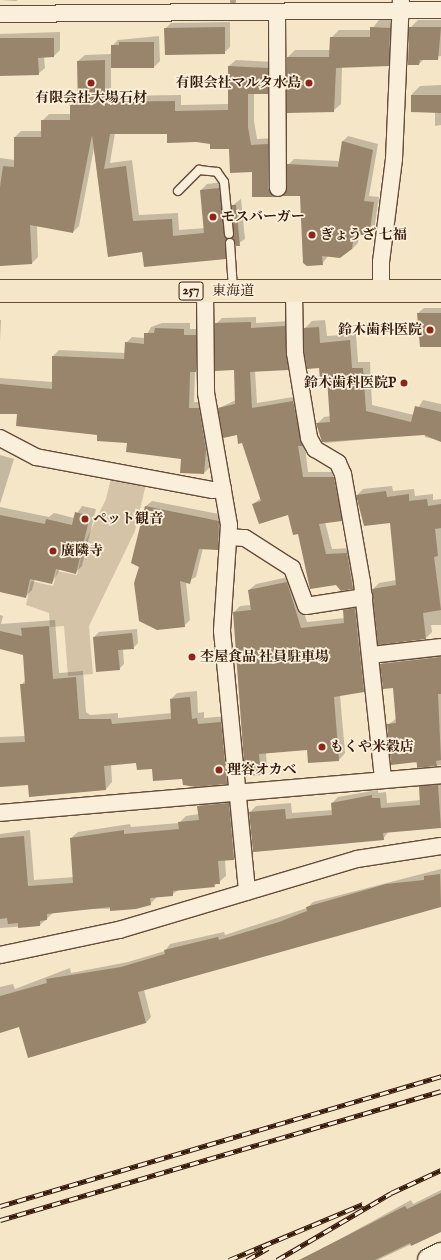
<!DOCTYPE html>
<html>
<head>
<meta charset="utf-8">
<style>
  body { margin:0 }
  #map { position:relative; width:441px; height:1260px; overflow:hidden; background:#f6e6c8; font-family:"IM FELL English","Noto Serif JP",serif }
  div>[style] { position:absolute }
  .green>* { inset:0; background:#d5c3a8 }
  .shadow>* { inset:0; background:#0003 }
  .stream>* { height:6px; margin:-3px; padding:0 3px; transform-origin:3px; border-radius:3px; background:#b4a087 }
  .building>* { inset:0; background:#99846c }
  .roads { filter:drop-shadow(1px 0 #654c39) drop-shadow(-1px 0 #654c39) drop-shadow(0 1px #654c39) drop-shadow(0 -1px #654c39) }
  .lane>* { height:8px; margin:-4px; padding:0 4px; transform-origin:4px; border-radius:4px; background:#f9efdb }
  .street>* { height:16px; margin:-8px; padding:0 8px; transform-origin:8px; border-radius:8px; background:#f9efdb }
  .secondary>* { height:22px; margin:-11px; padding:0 11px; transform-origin:11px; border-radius:11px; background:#f9efdb }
  .highway>* { height:22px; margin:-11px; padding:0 11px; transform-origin:11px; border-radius:11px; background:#f6e6c8 }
  .rail>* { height:4.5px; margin-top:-2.25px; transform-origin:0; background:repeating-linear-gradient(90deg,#f9efdb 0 9px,#351909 0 18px); box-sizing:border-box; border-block:1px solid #351909 }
  .dots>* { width:11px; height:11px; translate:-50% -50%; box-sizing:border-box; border:2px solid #f9efdb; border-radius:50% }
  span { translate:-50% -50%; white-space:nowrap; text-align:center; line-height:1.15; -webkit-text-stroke:3.5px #f9efdb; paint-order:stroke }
  .shield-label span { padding:1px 3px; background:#f9efdb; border:1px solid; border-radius:3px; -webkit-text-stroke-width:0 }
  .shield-label { font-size:13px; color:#351909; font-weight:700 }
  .poi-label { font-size:14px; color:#351909; font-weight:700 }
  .right { translate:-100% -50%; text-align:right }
  .left { translate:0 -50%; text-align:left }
  .street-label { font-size:14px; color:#351909 }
</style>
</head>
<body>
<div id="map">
  <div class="green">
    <div style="clip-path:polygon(111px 478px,146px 484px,135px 531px,89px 626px,93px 674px,68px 676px,64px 626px,50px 627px,49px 613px,26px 605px,31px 581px,53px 586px,57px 571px,77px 575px,84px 544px,106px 499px)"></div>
  </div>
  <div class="shadow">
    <div style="clip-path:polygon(0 0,18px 0,16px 1px)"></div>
    <div style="clip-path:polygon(379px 20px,397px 20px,396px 57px,388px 65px,342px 67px,341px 104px,333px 111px,288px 57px,295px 50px,331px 50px,331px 38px,339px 30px,371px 30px)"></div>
    <div style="clip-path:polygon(418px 20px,441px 20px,441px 56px,425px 58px,419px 64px,410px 28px)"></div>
    <div style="clip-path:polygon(230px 22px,230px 47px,224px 53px,165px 29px,171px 23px)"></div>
    <div style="clip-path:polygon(60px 32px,60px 50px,54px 56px,44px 57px,45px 68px,38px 74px,0 75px,0 34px)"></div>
    <div style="clip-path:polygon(159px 36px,160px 61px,154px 67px,111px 67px,111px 96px,181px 95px,181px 105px,229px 104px,229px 66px,236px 60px,274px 62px,274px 87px,268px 93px,254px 93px,254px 121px,257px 139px,274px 138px,280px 190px,274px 196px,253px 196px,253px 171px,230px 148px,168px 133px,115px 133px,110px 163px,132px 160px,139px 215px,178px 213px,179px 230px,205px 228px,201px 190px,207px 184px,225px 182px,232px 228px,233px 205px,241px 199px,245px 239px,236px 245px,232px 235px,232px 251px,225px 258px,143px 251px,108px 256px,94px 148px,79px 226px,73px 232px,37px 226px,38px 257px,32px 263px,0 265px,0 158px,15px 160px,15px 137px,21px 131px,42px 131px,42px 121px,49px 114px,71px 114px,71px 105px,79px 99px,78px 61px,85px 55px,112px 54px,112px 46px,118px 40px)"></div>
    <div style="clip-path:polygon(441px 85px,441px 125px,435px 126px,435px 112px,412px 111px,412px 94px,420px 86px)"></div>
    <div style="clip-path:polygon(348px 136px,378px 144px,369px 196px,379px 197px,374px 230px,369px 235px,359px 234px,358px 243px,352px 249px,328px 256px,322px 264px,301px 195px,288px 189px,288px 165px,294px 159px,340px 161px,343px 141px)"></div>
    <div style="clip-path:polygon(424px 308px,441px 308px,441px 346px,418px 313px)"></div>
    <div style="clip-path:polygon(256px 317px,256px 323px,290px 321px,293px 363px,288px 369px,255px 371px,257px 403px,299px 396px,308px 472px,332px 472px,342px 517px,334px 472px,347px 514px,341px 520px,325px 522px,332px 549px,353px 548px,358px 583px,353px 588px,299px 533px,288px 514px,253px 504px,261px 498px,243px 442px,219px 408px,236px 400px,235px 369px,216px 324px,222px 318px)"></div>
    <div style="clip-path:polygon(0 320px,1px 320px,0 342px)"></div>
    <div style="clip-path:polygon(325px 320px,327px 336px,356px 334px,358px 362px,370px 362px,372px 405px,414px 415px,423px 400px,441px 404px,441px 441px,425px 437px,425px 434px,325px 443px,317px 424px,324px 417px,331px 416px,328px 378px,305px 328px,312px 321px)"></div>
    <div style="clip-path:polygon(162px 323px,190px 323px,190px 329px,202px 329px,202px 365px,195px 371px,194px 402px,205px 403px,212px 443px,210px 467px,204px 473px,182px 458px,18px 413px,0 413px,0 378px,53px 382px,53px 356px,59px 350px,125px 353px,126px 343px,132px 337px,145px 338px,151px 327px)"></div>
    <div style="clip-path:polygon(0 455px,14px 459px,0 504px)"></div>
    <div style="clip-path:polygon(392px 486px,393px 491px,414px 489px,415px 496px,433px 494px,433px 500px,441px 499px,441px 625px,431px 625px,432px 632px,426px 638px,373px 589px,379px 583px,396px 580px,391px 522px,357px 495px,363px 489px)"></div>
    <div style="clip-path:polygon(152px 501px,224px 515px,223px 543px,217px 549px,203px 548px,196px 577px,186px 582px,190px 620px,184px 626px,140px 567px,146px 506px)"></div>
    <div style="clip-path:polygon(82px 506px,96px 509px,82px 566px,75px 573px,60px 569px,52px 583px,35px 579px,32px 590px,25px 597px,0 591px,0 507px,49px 517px,54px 513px,74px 518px)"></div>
    <div style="clip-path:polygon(293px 576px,307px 622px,345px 618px,344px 610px,350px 604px,361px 602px,370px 685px,364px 691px,340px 695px,345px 753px,339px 760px,308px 749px,266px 753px,267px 768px,261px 774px,234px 612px,240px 606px,251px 605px,249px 590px,256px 584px)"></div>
    <div style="clip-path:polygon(0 615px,3px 616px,1px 624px,55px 620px,59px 673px,83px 671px,86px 712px,90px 715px,118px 713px,118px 718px,172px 713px,171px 699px,177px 693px,197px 691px,198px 713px,204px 712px,204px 718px,228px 716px,233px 776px,227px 783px,183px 778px,137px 762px,111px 764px,112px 782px,106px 789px,29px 784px,0 786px,0 737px,25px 736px,22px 684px,26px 680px,24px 654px,0 648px)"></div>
    <div style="clip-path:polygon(137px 629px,138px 643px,133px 648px,123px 649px,124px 664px,119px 669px,94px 637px,99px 632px)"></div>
    <div style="clip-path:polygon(441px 652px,441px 765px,418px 766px,388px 725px,397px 718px,394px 687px,381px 664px,387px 658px)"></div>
    <div style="clip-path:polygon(441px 780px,441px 825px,389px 831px,383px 839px,250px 812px,256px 806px,291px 803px,292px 813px,333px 810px,332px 803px,338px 797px,378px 790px,378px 793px,386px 792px,387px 803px,421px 800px,420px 787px,426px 781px)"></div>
    <div style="clip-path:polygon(235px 797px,241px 852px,234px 859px,225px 859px,226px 876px,214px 886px,178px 890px,172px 895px,157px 897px,150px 904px,136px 908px,61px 910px,54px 912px,40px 925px,0 928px,0 834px,30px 830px,34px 880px,74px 877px,71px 838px,78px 832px,130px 824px,131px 827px,179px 823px,186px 816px,199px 814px,199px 806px,205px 799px)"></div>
    <div style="clip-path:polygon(441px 869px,441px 904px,144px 990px,151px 1017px,146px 1023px,20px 1026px,0 1032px,0 987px,13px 984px,15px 989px,70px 968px,71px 973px,128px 962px,165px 951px,170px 944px,224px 932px,225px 935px,307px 908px,313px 902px)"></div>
    <div style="clip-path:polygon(441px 1190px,441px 1230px,378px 1260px,302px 1260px,411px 1200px,413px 1204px)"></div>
  </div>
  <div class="stream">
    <div style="left:233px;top:0;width:1px;rotate:90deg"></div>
  </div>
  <div class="building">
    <div style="clip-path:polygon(225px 27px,225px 54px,165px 55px,164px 28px)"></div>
    <div style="clip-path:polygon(370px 27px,390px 28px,389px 66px,336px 68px,334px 112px,287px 113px,287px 57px,329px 57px,330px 37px,370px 37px)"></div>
    <div style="clip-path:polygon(409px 27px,441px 27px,438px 60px,420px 60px,419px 65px,408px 65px)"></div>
    <div style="clip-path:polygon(0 38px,54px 38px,54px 57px,38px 58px,39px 75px,0 76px)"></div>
    <div style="clip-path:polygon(119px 42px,154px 42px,154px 68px,111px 68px,111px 45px,119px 45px)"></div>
    <div style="clip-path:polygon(105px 60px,105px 102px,175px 101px,175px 111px,228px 110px,228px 66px,268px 68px,268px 94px,248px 94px,248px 127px,251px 145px,268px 144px,268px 188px,275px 197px,252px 197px,252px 172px,230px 173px,229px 149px,210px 149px,210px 144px,196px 142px,167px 143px,167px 134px,110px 134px,104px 169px,126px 166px,133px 221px,172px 219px,173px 236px,204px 233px,200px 190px,219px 188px,227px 239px,226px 259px,144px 267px,142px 252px,108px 257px,92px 135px,73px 233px,30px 225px,32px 264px,0 266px,0 187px,3px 166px,14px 167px,14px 137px,41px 137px,41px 120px,70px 120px,70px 105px,78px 105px,77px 61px)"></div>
    <div style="clip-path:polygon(411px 95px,441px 95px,441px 113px,411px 112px)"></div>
    <div style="clip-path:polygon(342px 141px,373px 150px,364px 201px,374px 202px,369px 236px,354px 234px,352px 249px,340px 258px,322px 256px,323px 265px,307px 266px,303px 263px,300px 196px,282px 196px,287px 188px,287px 164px,338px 167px)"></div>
    <div style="clip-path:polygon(232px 205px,236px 205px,240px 246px,236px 246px,233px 238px)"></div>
    <div style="clip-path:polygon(417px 313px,441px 313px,441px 347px,420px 347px)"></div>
    <div style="clip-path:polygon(251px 322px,251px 328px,285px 326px,288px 370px,250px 372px,252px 408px,293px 401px,302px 446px,298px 446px,303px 477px,334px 477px,342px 521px,319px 524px,326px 554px,347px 553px,353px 589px,341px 591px,336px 585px,310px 589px,298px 534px,293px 535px,288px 515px,259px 524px,252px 504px,261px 501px,242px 443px,238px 444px,237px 435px,223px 438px,218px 408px,235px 404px,234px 370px,215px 371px,215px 323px)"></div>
    <div style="clip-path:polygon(319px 327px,320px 343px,350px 340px,352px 368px,363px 368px,366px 411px,411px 422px,415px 406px,441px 412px,441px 442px,424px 435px,322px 442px,316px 423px,330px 422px,327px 379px,320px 379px,319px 368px,307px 369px,304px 352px,304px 328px)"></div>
    <div style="clip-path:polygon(155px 328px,184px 329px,184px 335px,196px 335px,196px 372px,190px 372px,189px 408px,199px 408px,206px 450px,204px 474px,180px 473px,181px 459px,126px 452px,127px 443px,97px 441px,97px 435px,16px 426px,17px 414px,0 414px,0 384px,52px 389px,52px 356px,124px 359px,125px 342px,144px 344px,144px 333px,154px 333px)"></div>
    <div style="clip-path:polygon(386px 491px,387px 497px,409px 494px,409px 501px,427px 499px,428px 506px,441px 504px,441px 528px,435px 529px,438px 556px,434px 557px,441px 610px,423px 613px,426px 639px,378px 645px,372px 589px,396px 585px,390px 523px,364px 526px,356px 495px)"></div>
    <div style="clip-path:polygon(145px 506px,219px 521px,218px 550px,199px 549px,190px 584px,180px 581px,185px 627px,157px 630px,139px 621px,134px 583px,139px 567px,131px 563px)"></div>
    <div style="clip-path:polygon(75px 512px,90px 516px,76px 574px,56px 569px,52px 584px,30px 579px,26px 598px,0 592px,0 515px,45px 524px,46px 519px,72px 525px)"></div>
    <div style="clip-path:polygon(287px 582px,301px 628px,344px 623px,343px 610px,355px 608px,364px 692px,334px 697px,339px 761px,308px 763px,307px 750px,259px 754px,261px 775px,245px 776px,233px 612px,251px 610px,248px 590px)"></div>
    <div style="clip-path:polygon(49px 626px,53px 679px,76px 677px,79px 719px,111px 719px,112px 724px,171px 719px,170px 699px,190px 697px,192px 719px,197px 718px,198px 724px,221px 722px,227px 784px,196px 787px,183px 785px,182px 779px,153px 781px,152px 769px,137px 770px,136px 763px,104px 766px,106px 790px,29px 797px,28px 785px,0 787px,0 743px,25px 742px,20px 684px,25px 684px,23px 655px,0 649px,0 631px,22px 636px,21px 628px)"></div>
    <div style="clip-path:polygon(132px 633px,134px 649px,118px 650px,120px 670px,96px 672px,93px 637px)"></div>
    <div style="clip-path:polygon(441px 657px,441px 694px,438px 694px,441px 760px,436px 761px,437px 766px,417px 768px,417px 762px,391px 765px,387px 724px,396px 723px,393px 688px,383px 689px,380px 664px)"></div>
    <div style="clip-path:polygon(438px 785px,441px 828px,383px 833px,384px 840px,253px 852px,249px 812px,285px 809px,286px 819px,332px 815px,331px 803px,372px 795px,372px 798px,380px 798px,381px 808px,420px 805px,419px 786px)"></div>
    <div style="clip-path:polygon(229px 803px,234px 860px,218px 861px,220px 884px,214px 884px,215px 887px,173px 891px,173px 896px,150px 898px,151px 905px,136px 909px,110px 911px,110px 907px,47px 914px,47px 920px,40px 921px,40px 926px,18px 928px,18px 923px,8px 924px,7px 918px,0 919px,0 838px,24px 836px,28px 886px,73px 883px,70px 838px,124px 830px,124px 834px,179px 829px,178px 822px,199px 820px,197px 806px)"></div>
    <div style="clip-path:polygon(440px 874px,441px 907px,138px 992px,146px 1023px,28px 1058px,19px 1027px,0 1033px,0 996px,47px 983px,46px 979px,121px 967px,165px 954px,164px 950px,218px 937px,219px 940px,279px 922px,307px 911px,306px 907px,386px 884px,424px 880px,424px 876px)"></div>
    <div style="clip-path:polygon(441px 1193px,441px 1232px,411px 1246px,410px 1243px,375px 1260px,299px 1260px,405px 1206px,407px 1209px)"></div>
  </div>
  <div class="roads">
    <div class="lane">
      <div style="left:178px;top:191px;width:30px;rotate:-45deg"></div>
      <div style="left:199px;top:170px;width:18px;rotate:6deg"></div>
      <div style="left:217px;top:172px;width:12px;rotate:55deg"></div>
      <div style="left:224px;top:182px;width:52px;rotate:84.5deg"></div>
      <div style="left:230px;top:243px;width:47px;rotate:86.3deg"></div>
    </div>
    <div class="street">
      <div style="left:277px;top:12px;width:176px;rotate:89.7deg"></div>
      <div style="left:0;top:14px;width:441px;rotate:-0.5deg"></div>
      <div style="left:205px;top:291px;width:102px;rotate:89.4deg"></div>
      <div style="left:206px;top:393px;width:134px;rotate:80.1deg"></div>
      <div style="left:229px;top:525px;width:106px;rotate:93.8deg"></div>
      <div style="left:222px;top:631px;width:262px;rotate:84.5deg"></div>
      <div style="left:294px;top:291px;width:62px;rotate:89.1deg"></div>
      <div style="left:295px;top:353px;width:86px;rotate:80.6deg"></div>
      <div style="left:309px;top:438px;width:13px;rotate:61deg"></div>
      <div style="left:315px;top:449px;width:27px;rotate:31deg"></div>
      <div style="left:338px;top:463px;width:12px;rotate:66deg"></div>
      <div style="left:343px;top:474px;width:110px;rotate:80deg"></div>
      <div style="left:362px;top:582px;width:199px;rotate:83.9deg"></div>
      <div style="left:381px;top:291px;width:29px;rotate:-90deg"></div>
      <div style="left:381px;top:262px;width:104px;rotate:-82.8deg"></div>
      <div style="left:394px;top:159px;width:159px;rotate:-87.5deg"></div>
      <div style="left:0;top:438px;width:41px;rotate:27.8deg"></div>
      <div style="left:36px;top:457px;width:180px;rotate:10.6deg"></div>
      <div style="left:213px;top:490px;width:10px;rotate:-11deg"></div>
      <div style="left:229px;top:537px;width:16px;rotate:4deg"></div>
      <div style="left:245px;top:538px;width:56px;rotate:32.6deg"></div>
      <div style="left:292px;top:568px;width:40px;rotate:69.8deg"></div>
      <div style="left:306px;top:606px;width:59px;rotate:-8.8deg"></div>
      <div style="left:371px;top:655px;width:70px;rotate:-6.5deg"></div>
      <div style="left:0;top:813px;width:443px;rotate:-4.9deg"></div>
      <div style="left:0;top:955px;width:122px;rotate:-11.9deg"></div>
      <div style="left:119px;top:930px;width:248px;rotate:-16.6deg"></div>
      <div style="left:357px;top:859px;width:85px;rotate:-8.8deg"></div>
    </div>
    <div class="secondary">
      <div style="left:429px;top:1260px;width:13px;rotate:-27deg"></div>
    </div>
    <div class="highway">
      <div style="left:0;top:291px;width:441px"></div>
    </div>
  </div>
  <div class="rail">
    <div style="left:0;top:1206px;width:460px;rotate:-16.4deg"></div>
    <div style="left:0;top:1220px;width:459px;rotate:-16.3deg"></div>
    <div style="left:229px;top:1260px;width:145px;rotate:-22.7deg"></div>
    <div style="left:247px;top:1260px;width:24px;rotate:-30deg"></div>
    <div style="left:277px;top:1260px;width:132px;rotate:-30.4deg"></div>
    <div style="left:391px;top:1193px;width:55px;rotate:-24.7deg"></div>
  </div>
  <div class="dots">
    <div style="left:91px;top:83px;background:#8f2418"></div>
    <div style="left:309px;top:83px;background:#8f2418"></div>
    <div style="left:213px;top:217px;background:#8f2418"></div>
    <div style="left:312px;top:235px;background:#8f2418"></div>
    <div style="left:430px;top:330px;background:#8f2418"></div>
    <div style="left:404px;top:383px;background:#8f2418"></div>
    <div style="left:85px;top:519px;background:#8f2418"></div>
    <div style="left:53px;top:551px;background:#8f2418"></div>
    <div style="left:192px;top:657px;background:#8f2418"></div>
    <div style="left:322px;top:747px;background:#8f2418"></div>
    <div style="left:219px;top:770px;background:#8f2418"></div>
  </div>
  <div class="shield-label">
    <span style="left:191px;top:291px">257</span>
  </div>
  <div class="poi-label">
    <span class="right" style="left:301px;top:83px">有限会社マルタ水島</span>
    <span style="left:91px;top:98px">有限会社大場石材</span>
    <span class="left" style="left:221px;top:217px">モスバーガー</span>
    <span class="left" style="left:320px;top:235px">ぎょうざ 七福</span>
    <span class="right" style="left:422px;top:330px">鈴木歯科医院</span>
    <span class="right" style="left:396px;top:383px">鈴木歯科医院P</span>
    <span class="left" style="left:93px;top:519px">ペット観音</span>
    <span class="left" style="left:61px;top:551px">廣隣寺</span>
    <span class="left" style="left:200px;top:657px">杢屋食品 社員駐車場</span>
    <span class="left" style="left:330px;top:747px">もくや米穀店</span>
    <span class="left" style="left:227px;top:770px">理容オカベ</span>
  </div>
  <div class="street-label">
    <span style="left:233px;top:291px">東海道</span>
  </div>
</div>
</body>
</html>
